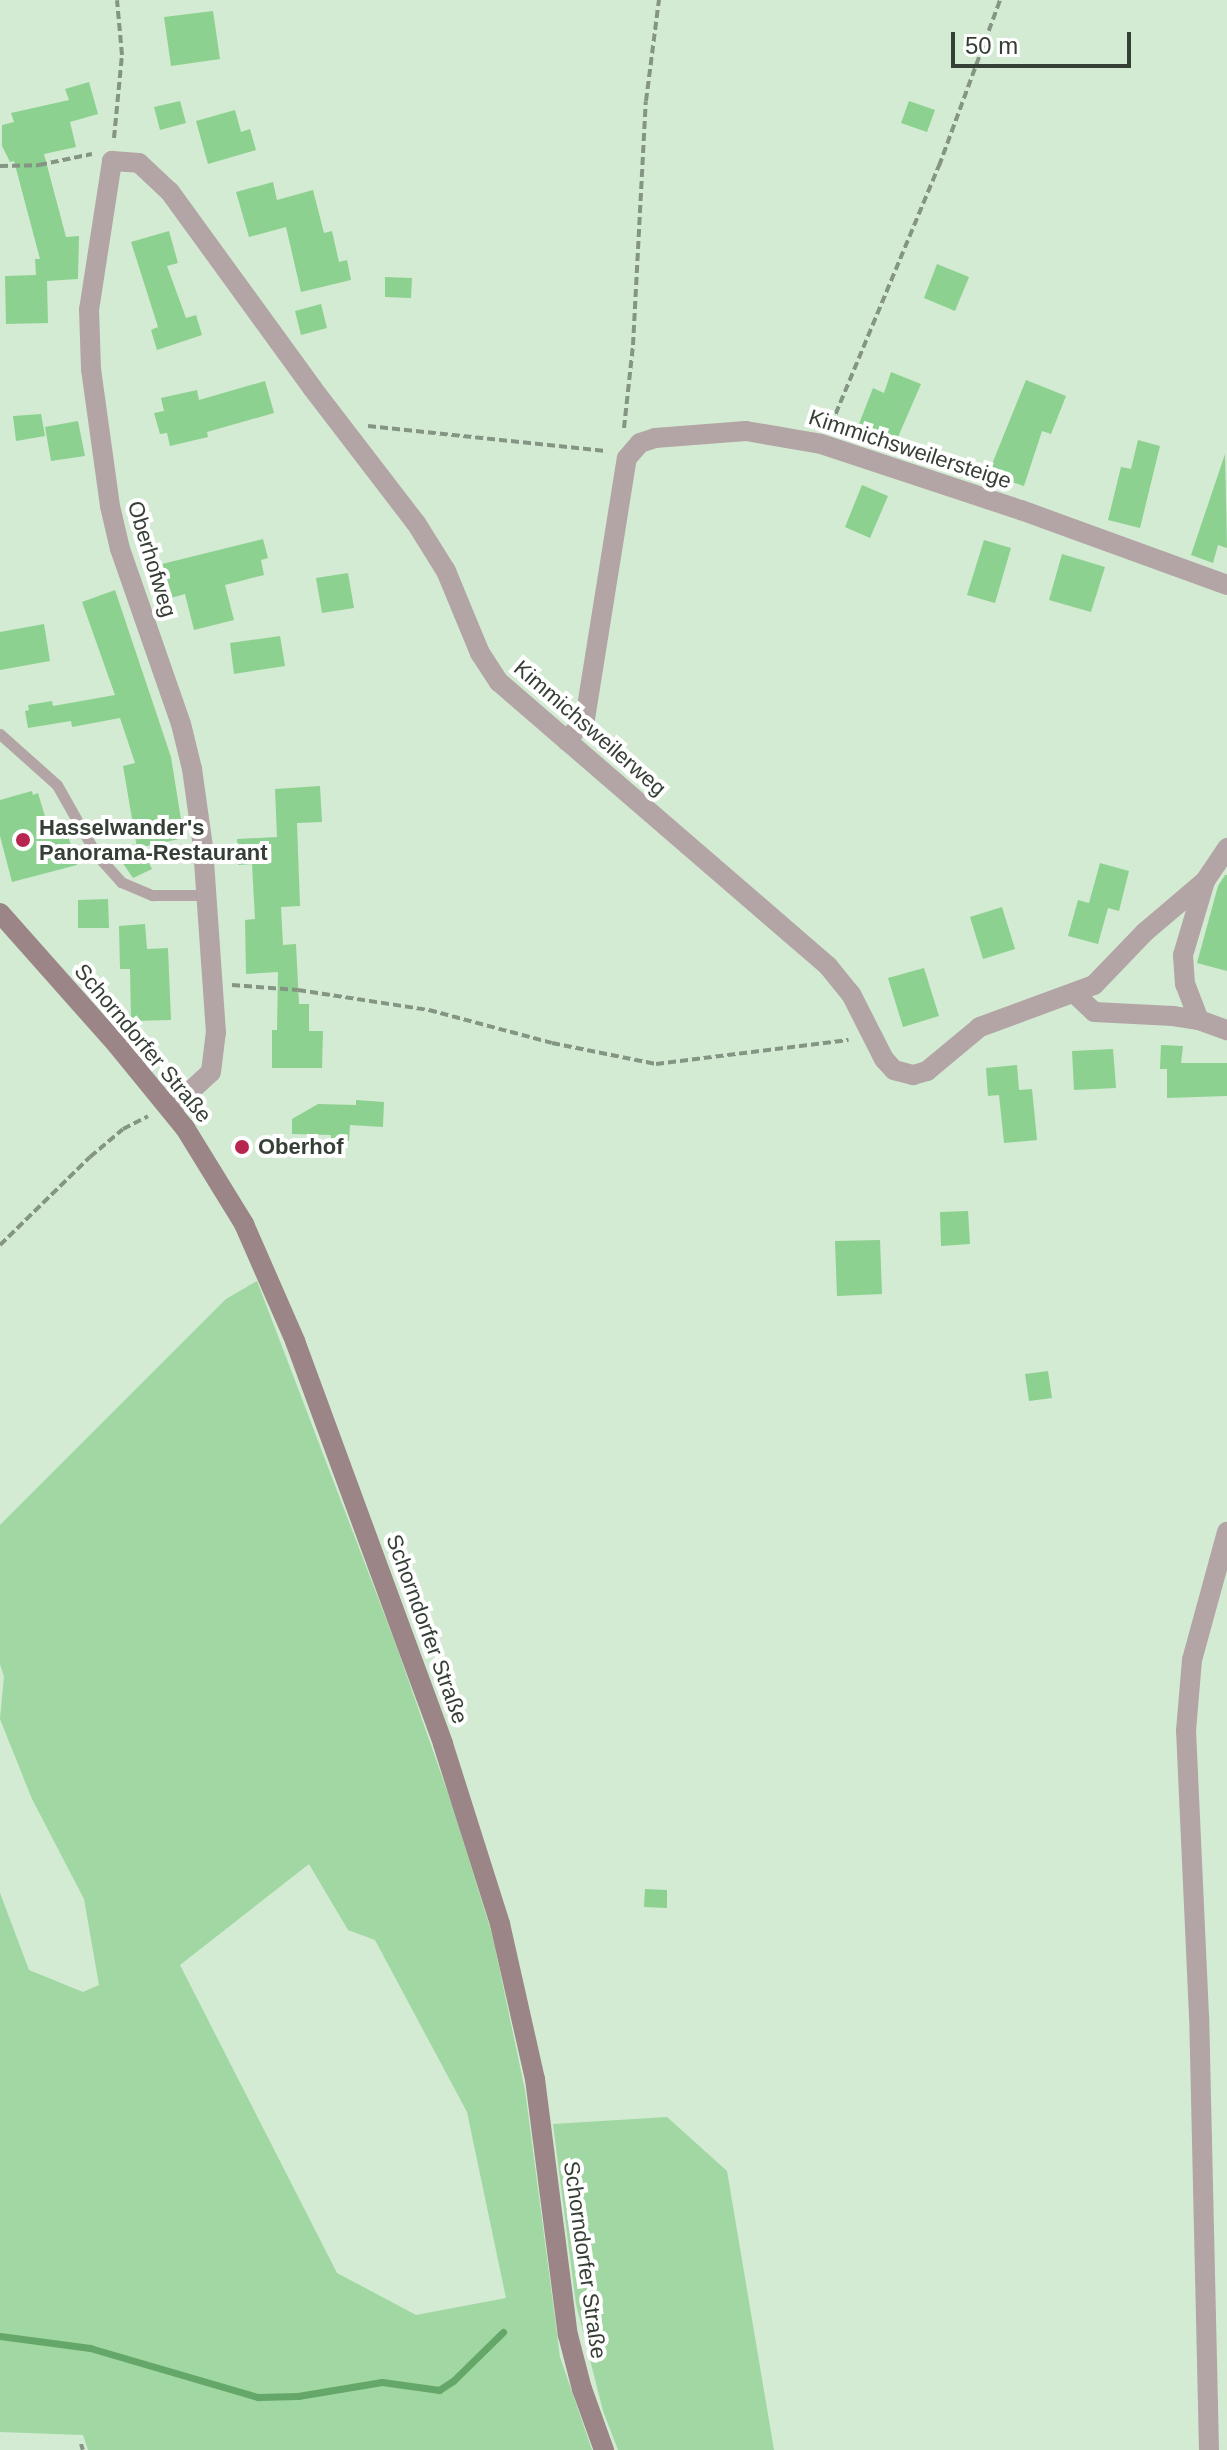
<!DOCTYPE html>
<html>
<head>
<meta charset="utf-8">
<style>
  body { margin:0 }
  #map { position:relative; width:1227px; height:2450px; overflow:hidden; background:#d3ebd3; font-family:Helvetica,sans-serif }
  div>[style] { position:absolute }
  .green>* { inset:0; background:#a0d7a2 }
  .stream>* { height:7px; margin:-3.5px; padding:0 3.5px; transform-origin:3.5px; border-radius:3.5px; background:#64a768 }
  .building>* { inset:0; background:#8cd18f }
  .path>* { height:4px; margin-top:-2px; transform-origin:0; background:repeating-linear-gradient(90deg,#849584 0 8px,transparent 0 12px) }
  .lane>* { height:11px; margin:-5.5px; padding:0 5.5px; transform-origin:5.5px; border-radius:5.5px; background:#b3a4a5 }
  .street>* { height:20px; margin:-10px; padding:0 10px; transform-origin:10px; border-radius:10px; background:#b3a4a5 }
  .secondary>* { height:20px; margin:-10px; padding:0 10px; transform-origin:10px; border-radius:10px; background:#9b8587 }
  .dots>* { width:22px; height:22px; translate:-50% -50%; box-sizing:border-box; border:4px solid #fff; border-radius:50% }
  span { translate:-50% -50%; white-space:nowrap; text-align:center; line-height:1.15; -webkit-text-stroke:8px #fff; paint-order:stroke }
  .street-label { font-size:22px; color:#353f35 }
  .poi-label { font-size:22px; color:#353f35; font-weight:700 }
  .left { translate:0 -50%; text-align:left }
  .scale { position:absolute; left:951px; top:32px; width:180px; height:36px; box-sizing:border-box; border:4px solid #353f35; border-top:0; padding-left:10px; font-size:24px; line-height:28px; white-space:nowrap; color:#353f35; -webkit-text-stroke:6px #fff; paint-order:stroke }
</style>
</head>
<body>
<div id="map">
  <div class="green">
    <div style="clip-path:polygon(evenodd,257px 1281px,396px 1645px,453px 1808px,492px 1934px,525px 2090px,560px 2357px,592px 2450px,88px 2450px,83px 2435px,0 2432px,0 1893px,29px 1970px,83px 1992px,99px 1985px,84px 1899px,32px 1799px,0 1719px,4px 1677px,0 1664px,0 1525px,226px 1299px,257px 1281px,309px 1864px,348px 1930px,375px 1940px,467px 2112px,506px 2298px,416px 2315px,337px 2273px,180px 1965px,309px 1864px)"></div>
    <div style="clip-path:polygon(667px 2117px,727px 2171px,774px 2450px,618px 2450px,603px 2411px,576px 2304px,553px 2124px)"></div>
  </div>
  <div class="stream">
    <div style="left:0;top:2336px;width:91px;rotate:7.6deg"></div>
    <div style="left:90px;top:2348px;width:175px;rotate:16.3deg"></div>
    <div style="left:258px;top:2397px;width:40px;rotate:-1.4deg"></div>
    <div style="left:298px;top:2396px;width:85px;rotate:-9.5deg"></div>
    <div style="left:382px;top:2382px;width:58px;rotate:8deg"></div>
    <div style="left:439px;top:2390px;width:17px;rotate:-33deg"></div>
    <div style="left:453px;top:2381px;width:70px;rotate:-44.4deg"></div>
  </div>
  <div class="building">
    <div style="clip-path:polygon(213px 11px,220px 59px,171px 66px,164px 17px)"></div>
    <div style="clip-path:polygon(89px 82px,98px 114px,70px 122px,76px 147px,44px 154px,66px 237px,79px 236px,78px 279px,47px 281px,48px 323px,6px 324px,5px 276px,36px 275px,35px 259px,40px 259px,14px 161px,10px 162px,2px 146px,2px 125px,14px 122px,11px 113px,69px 100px,65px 89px)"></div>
    <div style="clip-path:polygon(180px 101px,186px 123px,160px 130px,154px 107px)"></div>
    <div style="clip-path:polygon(909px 101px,935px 110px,927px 132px,901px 123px)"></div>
    <div style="clip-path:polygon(235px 110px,241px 132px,250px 129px,256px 150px,208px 164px,196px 121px)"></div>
    <div style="clip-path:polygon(273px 182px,277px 200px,313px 190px,324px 233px,332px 231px,339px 262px,347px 260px,351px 280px,301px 292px,286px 227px,249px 237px,236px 192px)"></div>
    <div style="clip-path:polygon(169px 231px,178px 263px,167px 266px,186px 318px,196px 315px,202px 335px,157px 350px,151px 330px,158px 327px,131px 242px)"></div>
    <div style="clip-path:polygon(937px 264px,969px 277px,955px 311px,924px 298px)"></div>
    <div style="clip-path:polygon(385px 277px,412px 278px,411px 298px,385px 297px)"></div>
    <div style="clip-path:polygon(321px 304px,327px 328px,301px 335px,295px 311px)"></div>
    <div style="clip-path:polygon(891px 372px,921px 384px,898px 437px,859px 424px,873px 388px,884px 393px)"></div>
    <div style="clip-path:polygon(1026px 380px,1066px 396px,1051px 434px,1042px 431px,1024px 486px,988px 474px)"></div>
    <div style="clip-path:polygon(265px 381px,274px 413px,207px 432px,208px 437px,170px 446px,167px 433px,160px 434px,154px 413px,164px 411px,161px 398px,197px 390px,199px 400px)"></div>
    <div style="clip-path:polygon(41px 414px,45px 436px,16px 441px,13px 416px)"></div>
    <div style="clip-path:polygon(78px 421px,85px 456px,51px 461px,45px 427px)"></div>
    <div style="clip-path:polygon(1138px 440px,1160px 446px,1140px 528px,1108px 520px,1121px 467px,1131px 469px)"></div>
    <div style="clip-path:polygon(1225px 454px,1227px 548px,1218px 545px,1213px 563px,1191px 555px)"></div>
    <div style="clip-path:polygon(862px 485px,888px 496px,870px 538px,845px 527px)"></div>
    <div style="clip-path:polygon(263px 539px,268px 558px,261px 560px,264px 575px,225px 585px,234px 620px,194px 630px,185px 594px,171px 598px,162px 564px)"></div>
    <div style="clip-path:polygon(984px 540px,1011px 548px,995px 603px,967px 595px)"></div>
    <div style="clip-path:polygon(1062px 554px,1105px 567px,1091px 612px,1049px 600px)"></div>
    <div style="clip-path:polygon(348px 573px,354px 608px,322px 613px,316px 578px)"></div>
    <div style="clip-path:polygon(115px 590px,171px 757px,184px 838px,137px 848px,123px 766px,135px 763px,120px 718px,72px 727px,71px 721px,28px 728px,25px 711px,29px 710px,28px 705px,52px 701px,53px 706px,115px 695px,82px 602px)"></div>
    <div style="clip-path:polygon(44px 624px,50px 661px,0 670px,0 632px)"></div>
    <div style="clip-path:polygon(280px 636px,285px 666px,234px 674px,230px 643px)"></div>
    <div style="clip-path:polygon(320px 786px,322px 822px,297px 823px,300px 906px,281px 907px,283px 945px,296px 944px,299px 1004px,309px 1004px,309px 1031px,323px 1031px,322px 1068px,272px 1068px,272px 1030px,277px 1030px,278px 972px,246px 974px,245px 920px,255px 919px,252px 864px,238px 865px,237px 839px,277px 837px,275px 789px)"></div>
    <div style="clip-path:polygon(32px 791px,33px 795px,38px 793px,47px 823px,63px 819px,77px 865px,12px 882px,0 836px,0 800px)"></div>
    <div style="clip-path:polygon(142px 849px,152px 869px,133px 878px,120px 859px)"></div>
    <div style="clip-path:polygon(1100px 863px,1129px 871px,1119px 911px,1108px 908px,1098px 944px,1068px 936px,1078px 900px,1089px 903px)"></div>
    <div style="clip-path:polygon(1225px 875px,1227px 875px,1227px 971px,1197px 963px,1218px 886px)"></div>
    <div style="clip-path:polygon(108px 899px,109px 928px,78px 928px,78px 900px)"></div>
    <div style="clip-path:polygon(1002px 907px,1015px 949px,983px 959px,970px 917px)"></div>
    <div style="clip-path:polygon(145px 924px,147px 949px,168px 948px,171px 1020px,131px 1021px,130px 969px,120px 969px,119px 926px)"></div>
    <div style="clip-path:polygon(924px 968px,939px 1016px,903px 1027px,888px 978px)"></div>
    <div style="clip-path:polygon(1161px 1045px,1183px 1046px,1181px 1063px,1227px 1063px,1227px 1096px,1167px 1098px,1167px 1069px,1160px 1069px)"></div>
    <div style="clip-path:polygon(1113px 1049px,1116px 1088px,1074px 1090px,1072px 1051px)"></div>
    <div style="clip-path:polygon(1017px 1065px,1019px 1090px,1032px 1089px,1037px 1140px,1004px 1143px,999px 1095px,988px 1096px,986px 1068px)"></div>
    <div style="clip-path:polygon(356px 1100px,384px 1102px,383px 1127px,350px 1125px,349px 1141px,331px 1141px,331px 1135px,292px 1134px,292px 1119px,318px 1104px,356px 1105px)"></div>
    <div style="clip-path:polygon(968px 1211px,970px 1244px,941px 1246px,940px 1212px)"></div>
    <div style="clip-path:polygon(880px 1240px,882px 1294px,837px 1296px,835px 1241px)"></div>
    <div style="clip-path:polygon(1048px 1371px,1052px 1398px,1029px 1401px,1025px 1374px)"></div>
    <div style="clip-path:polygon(645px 1889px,667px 1890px,667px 1908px,644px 1907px)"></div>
  </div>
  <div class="path">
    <div style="left:114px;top:138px;width:83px;rotate:-84.5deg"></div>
    <div style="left:122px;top:55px;width:55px;rotate:-95.2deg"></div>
    <div style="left:0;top:166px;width:39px;rotate:-1deg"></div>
    <div style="left:39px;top:165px;width:54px;rotate:-11.7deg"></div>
    <div style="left:831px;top:425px;width:281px;rotate:-67.4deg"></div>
    <div style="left:939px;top:166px;width:177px;rotate:-69.8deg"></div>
    <div style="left:368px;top:426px;width:239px;rotate:6deg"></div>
    <div style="left:624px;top:428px;width:83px;rotate:-83.8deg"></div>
    <div style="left:633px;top:345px;width:244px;rotate:-87deg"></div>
    <div style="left:646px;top:101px;width:102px;rotate:-82.7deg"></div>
    <div style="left:232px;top:985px;width:66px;rotate:4.3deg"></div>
    <div style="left:298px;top:990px;width:133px;rotate:8.7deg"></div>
    <div style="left:429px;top:1010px;width:127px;rotate:15deg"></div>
    <div style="left:552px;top:1043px;width:106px;rotate:11.4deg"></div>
    <div style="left:656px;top:1064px;width:194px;rotate:-7.1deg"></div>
    <div style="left:0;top:1245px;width:126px;rotate:-44.4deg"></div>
    <div style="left:90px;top:1157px;width:43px;rotate:-40.3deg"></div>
    <div style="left:123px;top:1129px;width:28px;rotate:-27deg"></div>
    <div style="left:81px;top:2444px;width:6px;rotate:72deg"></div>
  </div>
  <div class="lane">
    <div style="left:0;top:734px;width:76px;rotate:41.8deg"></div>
    <div style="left:57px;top:785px;width:79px;rotate:60.5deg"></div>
    <div style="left:96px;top:854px;width:38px;rotate:48deg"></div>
    <div style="left:121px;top:882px;width:34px;rotate:23deg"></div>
    <div style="left:152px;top:895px;width:54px"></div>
  </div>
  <div class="street">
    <div style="left:567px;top:741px;width:28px;rotate:-51deg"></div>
    <div style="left:585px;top:719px;width:264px;rotate:-80.9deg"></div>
    <div style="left:627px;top:458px;width:20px;rotate:-49deg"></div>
    <div style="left:640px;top:443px;width:16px;rotate:-18deg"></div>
    <div style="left:655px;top:438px;width:91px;rotate:-4.4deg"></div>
    <div style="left:746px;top:431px;width:76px;rotate:9.8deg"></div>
    <div style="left:821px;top:444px;width:211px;rotate:18.3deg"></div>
    <div style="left:1021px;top:510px;width:219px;rotate:20deg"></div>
    <div style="left:1076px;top:995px;width:25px;rotate:43deg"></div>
    <div style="left:1094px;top:1012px;width:79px;rotate:2.9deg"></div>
    <div style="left:1173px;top:1016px;width:26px;rotate:9deg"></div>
    <div style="left:1199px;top:1020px;width:30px;rotate:20deg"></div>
    <div style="left:1199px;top:1020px;width:39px;rotate:-111deg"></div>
    <div style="left:1185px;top:984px;width:29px;rotate:-94deg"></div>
    <div style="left:1183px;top:955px;width:77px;rotate:-73.4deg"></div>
    <div style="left:171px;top:1109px;width:54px;rotate:-42.8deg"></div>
    <div style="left:211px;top:1072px;width:39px;rotate:-83deg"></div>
    <div style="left:216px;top:1033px;width:186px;rotate:-94deg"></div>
    <div style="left:203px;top:847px;width:79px;rotate:-98deg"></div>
    <div style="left:192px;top:769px;width:46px;rotate:-103.7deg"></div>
    <div style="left:181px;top:724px;width:185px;rotate:-109.2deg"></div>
    <div style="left:120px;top:549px;width:44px;rotate:-103.1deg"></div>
    <div style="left:110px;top:506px;width:138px;rotate:-97.9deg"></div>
    <div style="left:91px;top:369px;width:59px;rotate:-91.9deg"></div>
    <div style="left:89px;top:310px;width:151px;rotate:-81.2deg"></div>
    <div style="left:112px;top:161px;width:27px;rotate:4deg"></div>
    <div style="left:139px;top:163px;width:42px;rotate:43.1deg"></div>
    <div style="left:170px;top:192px;width:243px;rotate:54deg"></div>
    <div style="left:313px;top:389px;width:169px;rotate:52.5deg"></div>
    <div style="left:416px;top:523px;width:57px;rotate:58deg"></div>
    <div style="left:446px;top:571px;width:89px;rotate:67.5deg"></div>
    <div style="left:480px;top:653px;width:35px;rotate:57deg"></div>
    <div style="left:499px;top:682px;width:435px;rotate:40.8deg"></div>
    <div style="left:828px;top:966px;width:36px;rotate:51deg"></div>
    <div style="left:851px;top:994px;width:73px;rotate:63.1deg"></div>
    <div style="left:884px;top:1059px;width:15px;rotate:48deg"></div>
    <div style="left:894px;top:1070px;width:20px;rotate:15deg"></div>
    <div style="left:913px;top:1075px;width:15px;rotate:-16deg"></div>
    <div style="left:927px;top:1071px;width:69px;rotate:-39.7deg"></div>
    <div style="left:980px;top:1027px;width:121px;rotate:-20.2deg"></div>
    <div style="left:1094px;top:985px;width:74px;rotate:-46.1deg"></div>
    <div style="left:1145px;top:932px;width:79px;rotate:-40.4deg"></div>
    <div style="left:1205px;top:881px;width:40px;rotate:-56deg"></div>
    <div style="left:1209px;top:2450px;width:434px;rotate:-91.3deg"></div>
    <div style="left:1199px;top:2016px;width:285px;rotate:-92.6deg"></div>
    <div style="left:1186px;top:1731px;width:71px;rotate:-85.2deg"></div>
    <div style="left:1192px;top:1660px;width:133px;rotate:-74.7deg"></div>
  </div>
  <div class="secondary">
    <div style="left:0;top:913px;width:176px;rotate:48.4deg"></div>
    <div style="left:117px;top:1045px;width:107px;rotate:50.7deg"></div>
    <div style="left:185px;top:1128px;width:113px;rotate:58.4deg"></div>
    <div style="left:244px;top:1224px;width:128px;rotate:66.4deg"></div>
    <div style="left:295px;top:1341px;width:429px;rotate:69.8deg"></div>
    <div style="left:443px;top:1744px;width:189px;rotate:72.4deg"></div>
    <div style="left:500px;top:1924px;width:159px;rotate:77.3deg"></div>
    <div style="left:535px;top:2079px;width:258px;rotate:82.7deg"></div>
    <div style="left:568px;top:2335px;width:56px;rotate:75.5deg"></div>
    <div style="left:582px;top:2389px;width:65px;rotate:70.2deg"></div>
  </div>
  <div class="dots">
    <div style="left:23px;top:840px;background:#b7264e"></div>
    <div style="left:242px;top:1147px;background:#b7264e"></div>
  </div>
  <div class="street-label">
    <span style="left:910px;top:449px;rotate:18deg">Kimmichsweilersteige</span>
    <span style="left:152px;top:559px;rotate:73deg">Oberhofweg</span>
    <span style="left:590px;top:728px;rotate:41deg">Kimmichsweilerweg</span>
    <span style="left:143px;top:1043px;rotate:50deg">Schorndorfer Straße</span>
    <span style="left:427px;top:1629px;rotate:70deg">Schorndorfer Straße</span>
    <span style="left:585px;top:2260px;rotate:82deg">Schorndorfer Straße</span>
  </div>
  <div class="poi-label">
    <span class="left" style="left:39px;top:840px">Hasselwander's<br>Panorama-Restaurant</span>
    <span class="left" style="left:258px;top:1147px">Oberhof</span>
  </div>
  <div class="scale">50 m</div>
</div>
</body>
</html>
